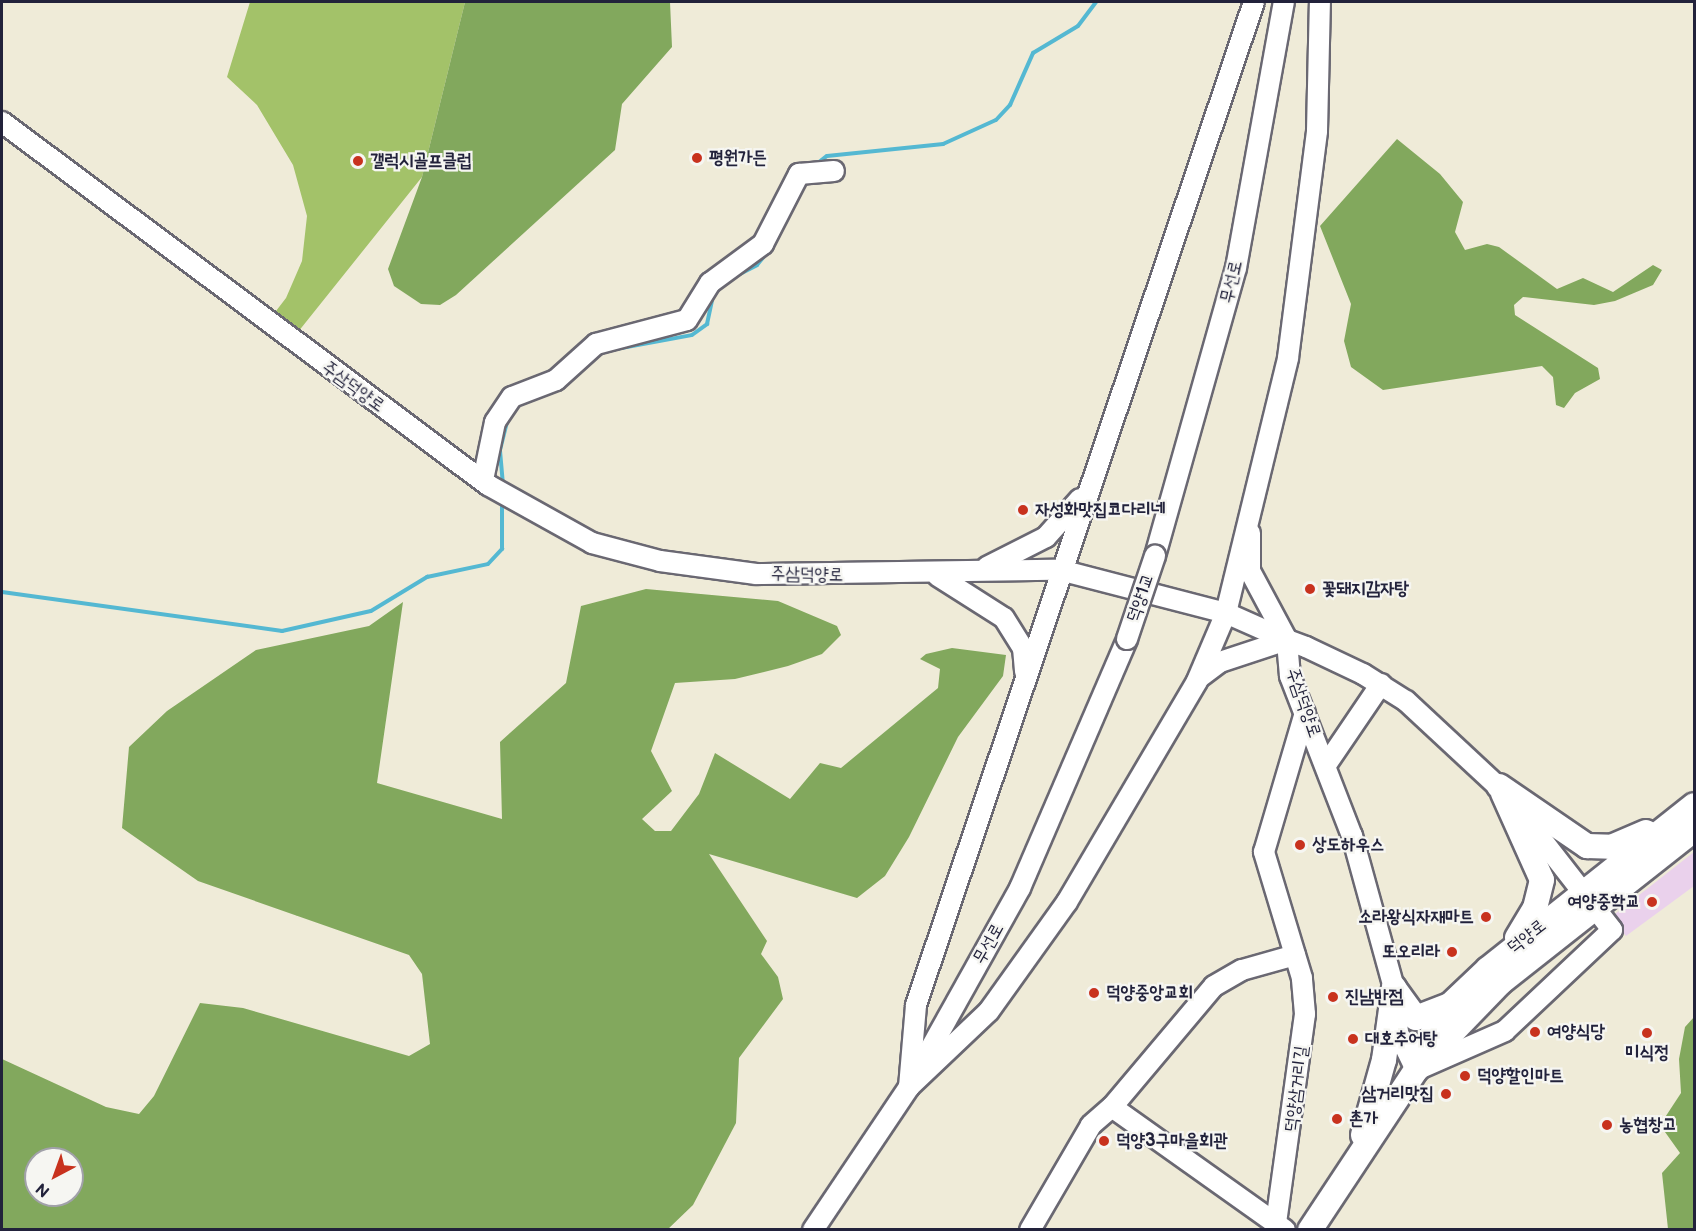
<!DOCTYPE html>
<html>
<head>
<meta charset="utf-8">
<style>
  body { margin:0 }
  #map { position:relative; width:1696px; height:1231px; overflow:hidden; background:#efebd8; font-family:"Balsamiq Sans","Poor Story",sans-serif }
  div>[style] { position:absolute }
  .built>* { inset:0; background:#ead1ec }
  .green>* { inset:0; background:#a3c269 }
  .forest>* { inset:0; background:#82a85d }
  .stream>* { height:4px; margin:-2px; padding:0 2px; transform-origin:2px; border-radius:2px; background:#54b8d2 }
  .roads { filter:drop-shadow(2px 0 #6a6872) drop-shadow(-2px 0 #6a6872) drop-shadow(0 2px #6a6872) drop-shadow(0 -2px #6a6872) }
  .minor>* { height:20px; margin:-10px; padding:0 10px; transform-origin:10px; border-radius:10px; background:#fff }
  .major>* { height:24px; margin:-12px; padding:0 12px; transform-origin:12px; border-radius:12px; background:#fff }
  .bridges { filter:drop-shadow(2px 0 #6a6872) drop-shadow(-2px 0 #6a6872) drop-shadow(0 2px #6a6872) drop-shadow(0 -2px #6a6872) }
  .minor-bridge>* { height:20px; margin:-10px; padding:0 10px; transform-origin:10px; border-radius:10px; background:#fff }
  .dots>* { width:16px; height:16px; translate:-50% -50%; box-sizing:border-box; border:3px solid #f6f6f2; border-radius:50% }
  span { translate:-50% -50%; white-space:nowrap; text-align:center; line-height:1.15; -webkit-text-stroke:4.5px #f6f6f2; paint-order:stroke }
  .poi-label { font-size:18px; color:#22223b; font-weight:700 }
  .left { translate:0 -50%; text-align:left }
  .right { translate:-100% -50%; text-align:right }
  .street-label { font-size:18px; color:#22223b }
  .frame { position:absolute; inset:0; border:3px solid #22223b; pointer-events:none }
  .north { position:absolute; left:24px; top:1147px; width:60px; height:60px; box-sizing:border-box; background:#f6f6f2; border:2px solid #a1a1a9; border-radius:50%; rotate:221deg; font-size:16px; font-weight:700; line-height:24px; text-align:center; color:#22223b }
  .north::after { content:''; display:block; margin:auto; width:21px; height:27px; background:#c8321e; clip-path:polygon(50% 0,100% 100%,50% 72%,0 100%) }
</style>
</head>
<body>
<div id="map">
  <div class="built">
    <div style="clip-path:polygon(1694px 852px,1694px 886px,1626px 936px,1611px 917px)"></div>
  </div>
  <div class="green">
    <div style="clip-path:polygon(250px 2px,465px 2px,422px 177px,290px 342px,266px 324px,286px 298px,302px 261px,307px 216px,293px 165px,257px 105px,227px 77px)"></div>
  </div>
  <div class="forest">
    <div style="clip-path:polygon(465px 2px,670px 2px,672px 47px,622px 104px,615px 150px,456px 295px,440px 305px,421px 304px,394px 286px,388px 269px,422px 177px)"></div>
    <div style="clip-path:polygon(1397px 139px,1440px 174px,1463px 202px,1455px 232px,1465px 250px,1487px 244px,1499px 247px,1557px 289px,1583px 278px,1613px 292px,1653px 265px,1662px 270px,1653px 285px,1615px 301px,1594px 305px,1523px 297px,1514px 305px,1515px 315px,1598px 368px,1600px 379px,1575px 393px,1564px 408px,1556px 405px,1553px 377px,1542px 366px,1383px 390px,1351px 367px,1344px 341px,1351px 304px,1320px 226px)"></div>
    <div style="clip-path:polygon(evenodd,646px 589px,778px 601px,837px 626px,841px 635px,822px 654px,788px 666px,735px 679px,675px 683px,651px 751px,672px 791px,642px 819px,655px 831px,671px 831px,699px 794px,715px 753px,790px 799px,820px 763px,841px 768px,938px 688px,940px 669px,920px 659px,926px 654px,952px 648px,1006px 655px,1003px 676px,958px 737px,909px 837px,885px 876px,857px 898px,709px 854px,767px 941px,761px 954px,778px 977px,783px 999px,739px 1058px,736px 1123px,693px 1205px,667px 1230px,2px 1229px,2px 1059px,106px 1107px,139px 1114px,154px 1096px,200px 1003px,243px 1008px,409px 1056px,430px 1044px,422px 974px,409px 955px,198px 881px,122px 828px,129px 747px,167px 711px,256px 650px,369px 626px,403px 602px,377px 783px,502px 819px,500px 742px,566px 683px,581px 606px,646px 589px,36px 1159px,72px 1159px,72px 1195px,36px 1195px,36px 1159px)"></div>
    <div style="clip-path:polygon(1694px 1017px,1694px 1229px,1668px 1229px,1662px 1173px,1680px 1153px,1660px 1125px,1681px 1093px,1679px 1059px,1685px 1027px)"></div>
  </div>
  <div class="stream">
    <div style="left:814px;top:166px;width:16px;rotate:-38deg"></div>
    <div style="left:827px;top:156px;width:117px;rotate:-5.9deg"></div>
    <div style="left:943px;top:144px;width:58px;rotate:-24.4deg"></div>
    <div style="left:996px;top:120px;width:21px;rotate:-47deg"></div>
    <div style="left:1010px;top:105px;width:57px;rotate:-66.1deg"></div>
    <div style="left:1033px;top:53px;width:52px;rotate:-31deg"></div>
    <div style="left:1078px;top:26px;width:30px;rotate:-53deg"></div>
    <div style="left:732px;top:278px;width:28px;rotate:-27deg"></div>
    <div style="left:757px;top:265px;width:21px;rotate:-51deg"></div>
    <div style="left:605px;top:351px;width:88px;rotate:-10.4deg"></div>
    <div style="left:692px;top:335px;width:19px;rotate:-36deg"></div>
    <div style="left:707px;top:324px;width:30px;rotate:-78deg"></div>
    <div style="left:503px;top:485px;width:35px;rotate:-95deg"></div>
    <div style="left:500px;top:450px;width:30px;rotate:-76deg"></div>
    <div style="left:2px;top:592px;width:283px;rotate:7.9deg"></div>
    <div style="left:282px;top:631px;width:91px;rotate:-12.7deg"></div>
    <div style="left:371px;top:611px;width:66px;rotate:-31.3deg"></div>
    <div style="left:427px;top:577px;width:62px;rotate:-12deg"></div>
    <div style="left:488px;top:564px;width:21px;rotate:-47deg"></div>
    <div style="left:502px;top:549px;width:48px;rotate:-90deg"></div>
  </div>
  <div class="roads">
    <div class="minor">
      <div style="left:2px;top:122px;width:607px;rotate:36.76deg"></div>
      <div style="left:488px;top:485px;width:119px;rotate:29.1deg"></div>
      <div style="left:592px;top:543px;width:70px;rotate:14.8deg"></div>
      <div style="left:660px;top:561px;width:97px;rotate:7.7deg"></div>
      <div style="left:756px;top:574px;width:304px;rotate:-0.8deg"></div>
      <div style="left:1060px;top:570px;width:171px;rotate:14.5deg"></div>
      <div style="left:1226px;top:613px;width:67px;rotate:23.9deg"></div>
      <div style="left:1287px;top:640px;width:20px;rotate:20deg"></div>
      <div style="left:1306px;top:647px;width:63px;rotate:25.3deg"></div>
      <div style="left:1363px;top:674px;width:51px;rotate:32.1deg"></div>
      <div style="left:1406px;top:701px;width:138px;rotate:42.9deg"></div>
      <div style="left:1507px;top:795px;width:171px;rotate:52.1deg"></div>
      <div style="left:1612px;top:930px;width:147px;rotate:136.7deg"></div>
      <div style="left:1505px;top:1031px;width:97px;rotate:156.3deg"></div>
      <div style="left:1416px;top:1070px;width:41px;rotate:-115.9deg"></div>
      <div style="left:1398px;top:1033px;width:45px;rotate:-95.1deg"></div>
      <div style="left:1394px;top:988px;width:158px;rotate:-105.4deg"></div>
      <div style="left:1352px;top:836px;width:172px;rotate:-111.2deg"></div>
      <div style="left:1290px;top:676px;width:36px;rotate:-95deg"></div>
      <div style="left:1287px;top:640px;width:78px;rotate:-118.2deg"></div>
      <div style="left:1250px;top:571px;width:38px;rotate:-90deg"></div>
      <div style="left:483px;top:480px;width:59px;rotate:-78.3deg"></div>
      <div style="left:495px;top:422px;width:30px;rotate:-56deg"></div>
      <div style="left:512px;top:397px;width:47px;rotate:-21.1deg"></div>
      <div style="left:556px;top:380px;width:54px;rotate:-42deg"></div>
      <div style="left:596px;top:344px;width:94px;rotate:-14.8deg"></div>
      <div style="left:687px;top:320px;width:44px;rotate:-58.1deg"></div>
      <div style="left:710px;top:283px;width:66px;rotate:-36.3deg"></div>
      <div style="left:763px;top:244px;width:79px;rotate:-62.8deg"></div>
      <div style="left:799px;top:174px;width:35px;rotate:-5deg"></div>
      <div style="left:1155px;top:556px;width:299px;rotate:-74.3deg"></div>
      <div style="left:1236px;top:268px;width:270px;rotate:-79.8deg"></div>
      <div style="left:987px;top:567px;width:66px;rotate:-27deg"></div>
      <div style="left:1046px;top:537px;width:51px;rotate:-48.2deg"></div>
      <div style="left:938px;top:576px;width:78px;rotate:32.5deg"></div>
      <div style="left:1004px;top:618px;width:36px;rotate:58deg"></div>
      <div style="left:1023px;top:648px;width:24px;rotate:85deg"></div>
      <div style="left:1200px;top:677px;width:25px;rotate:-37deg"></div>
      <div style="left:1220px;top:662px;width:71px;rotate:-18.2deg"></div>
      <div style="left:1326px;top:765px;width:98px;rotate:-55.8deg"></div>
      <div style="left:909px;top:1087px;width:110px;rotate:-43.5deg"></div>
      <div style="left:989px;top:1011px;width:134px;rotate:-54.4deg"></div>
      <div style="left:1067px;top:902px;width:256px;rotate:-59.5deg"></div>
      <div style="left:1197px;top:681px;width:74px;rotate:-66.9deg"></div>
      <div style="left:1226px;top:613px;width:262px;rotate:-76.3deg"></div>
      <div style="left:1288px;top:358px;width:229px;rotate:-82.7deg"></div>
      <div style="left:1317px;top:131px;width:129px;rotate:-88.7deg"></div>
      <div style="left:909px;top:1087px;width:82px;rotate:-85.1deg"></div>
      <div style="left:916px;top:1005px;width:1058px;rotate:-71.38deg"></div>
      <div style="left:1112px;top:1107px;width:212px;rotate:35.4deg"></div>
      <div style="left:1276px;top:1223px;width:211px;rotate:-82.1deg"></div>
      <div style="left:1305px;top:1014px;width:36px;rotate:-95deg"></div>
      <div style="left:1302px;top:978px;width:132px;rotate:-106.8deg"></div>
      <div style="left:1264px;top:852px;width:145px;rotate:-73.6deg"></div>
      <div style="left:813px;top:1230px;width:172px;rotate:-56.1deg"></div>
      <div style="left:909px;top:1087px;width:228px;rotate:-60.8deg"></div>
      <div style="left:1020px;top:888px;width:271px;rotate:-66.7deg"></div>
      <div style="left:1030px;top:1230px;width:121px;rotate:-59.8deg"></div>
      <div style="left:1091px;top:1125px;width:28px;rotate:-41deg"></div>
      <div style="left:1112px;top:1107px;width:158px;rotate:-49.9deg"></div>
      <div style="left:1214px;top:986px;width:32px;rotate:-30deg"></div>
      <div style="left:1242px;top:970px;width:55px;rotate:-15.8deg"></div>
    </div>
    <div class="major">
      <div style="left:1499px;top:786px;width:107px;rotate:34.3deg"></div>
      <div style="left:1587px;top:846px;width:24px;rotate:2deg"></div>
      <div style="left:1611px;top:847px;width:38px;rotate:-23deg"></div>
      <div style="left:1503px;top:793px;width:95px;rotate:65.9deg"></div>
      <div style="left:1542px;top:880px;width:29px;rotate:104deg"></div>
      <div style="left:1535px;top:908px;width:35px;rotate:121deg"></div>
      <div style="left:1394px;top:988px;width:37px;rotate:54deg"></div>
      <div style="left:1416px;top:1018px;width:34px;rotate:-21deg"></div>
      <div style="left:1421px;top:1053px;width:56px;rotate:-58.9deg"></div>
      <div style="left:1450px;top:1005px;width:52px;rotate:-43.5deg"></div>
      <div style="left:1488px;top:969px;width:263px;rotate:-38.5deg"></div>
      <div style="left:1363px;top:1135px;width:78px;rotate:-74.4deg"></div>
      <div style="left:1384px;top:1060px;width:73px;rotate:-82.1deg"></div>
      <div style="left:1310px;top:1230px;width:192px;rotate:-56.5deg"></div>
      <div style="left:1416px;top:1070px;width:121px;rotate:-46deg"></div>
      <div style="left:1500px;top:983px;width:247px;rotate:-38.3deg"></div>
    </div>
  </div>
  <div class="bridges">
    <div class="minor-bridge">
      <div style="left:1127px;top:639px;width:88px;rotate:-71.4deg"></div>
    </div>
  </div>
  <div class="dots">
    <div style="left:697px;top:158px;background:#c8321e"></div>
    <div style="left:358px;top:161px;background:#c8321e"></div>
    <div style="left:1023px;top:510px;background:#c8321e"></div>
    <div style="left:1310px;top:589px;background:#c8321e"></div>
    <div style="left:1300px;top:845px;background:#c8321e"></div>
    <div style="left:1652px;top:902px;background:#c8321e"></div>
    <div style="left:1486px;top:917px;background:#c8321e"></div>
    <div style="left:1452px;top:952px;background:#c8321e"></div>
    <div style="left:1094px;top:993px;background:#c8321e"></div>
    <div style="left:1333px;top:997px;background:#c8321e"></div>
    <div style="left:1535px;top:1032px;background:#c8321e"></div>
    <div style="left:1647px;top:1033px;background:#c8321e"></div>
    <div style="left:1353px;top:1039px;background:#c8321e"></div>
    <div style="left:1465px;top:1076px;background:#c8321e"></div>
    <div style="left:1446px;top:1094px;background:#c8321e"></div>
    <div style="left:1337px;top:1119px;background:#c8321e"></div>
    <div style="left:1607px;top:1125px;background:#c8321e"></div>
    <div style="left:1104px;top:1141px;background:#c8321e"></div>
  </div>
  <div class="poi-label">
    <span class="left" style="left:709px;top:158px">평원가든</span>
    <span class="left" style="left:370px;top:161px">갤럭시골프클럽</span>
    <span class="left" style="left:1035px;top:510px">자성화맛집코다리네</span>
    <span class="left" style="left:1322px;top:589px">꽃돼지감자탕</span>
    <span class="left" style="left:1312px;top:845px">상도하우스</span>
    <span class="right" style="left:1640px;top:902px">여양중학교</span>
    <span class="right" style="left:1474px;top:917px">소라왕식자재마트</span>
    <span class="right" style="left:1440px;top:952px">또오리라</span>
    <span class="left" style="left:1106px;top:993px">덕양중앙교회</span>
    <span class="left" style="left:1345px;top:997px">진남반점</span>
    <span class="left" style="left:1547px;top:1032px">여양식당</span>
    <span class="left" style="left:1365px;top:1039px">대호추어탕</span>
    <span style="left:1647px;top:1053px">미식정</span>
    <span class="left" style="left:1477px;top:1076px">덕양할인마트</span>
    <span class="right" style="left:1434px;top:1094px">삼거리맛집</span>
    <span class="left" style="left:1349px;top:1119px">촌가</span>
    <span class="left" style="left:1619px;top:1125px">농협창고</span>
    <span class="left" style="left:1116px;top:1141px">덕양3구마을회관</span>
  </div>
  <div class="street-label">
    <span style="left:1232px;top:282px;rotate:-77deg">무선로</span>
    <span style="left:353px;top:387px;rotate:36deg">주삼덕양로</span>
    <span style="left:807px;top:575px;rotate:1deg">주삼덕양로</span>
    <span style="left:1141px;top:598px;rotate:-71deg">덕양1교</span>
    <span style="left:1303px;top:703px;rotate:71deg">주삼덕양로</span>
    <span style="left:1527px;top:937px;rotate:-38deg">덕양로</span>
    <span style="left:989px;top:944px;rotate:-61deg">무선로</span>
    <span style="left:1297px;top:1089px;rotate:-83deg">덕양삼거리길</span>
  </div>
  <div class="frame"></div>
  <div class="north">N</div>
</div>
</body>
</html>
